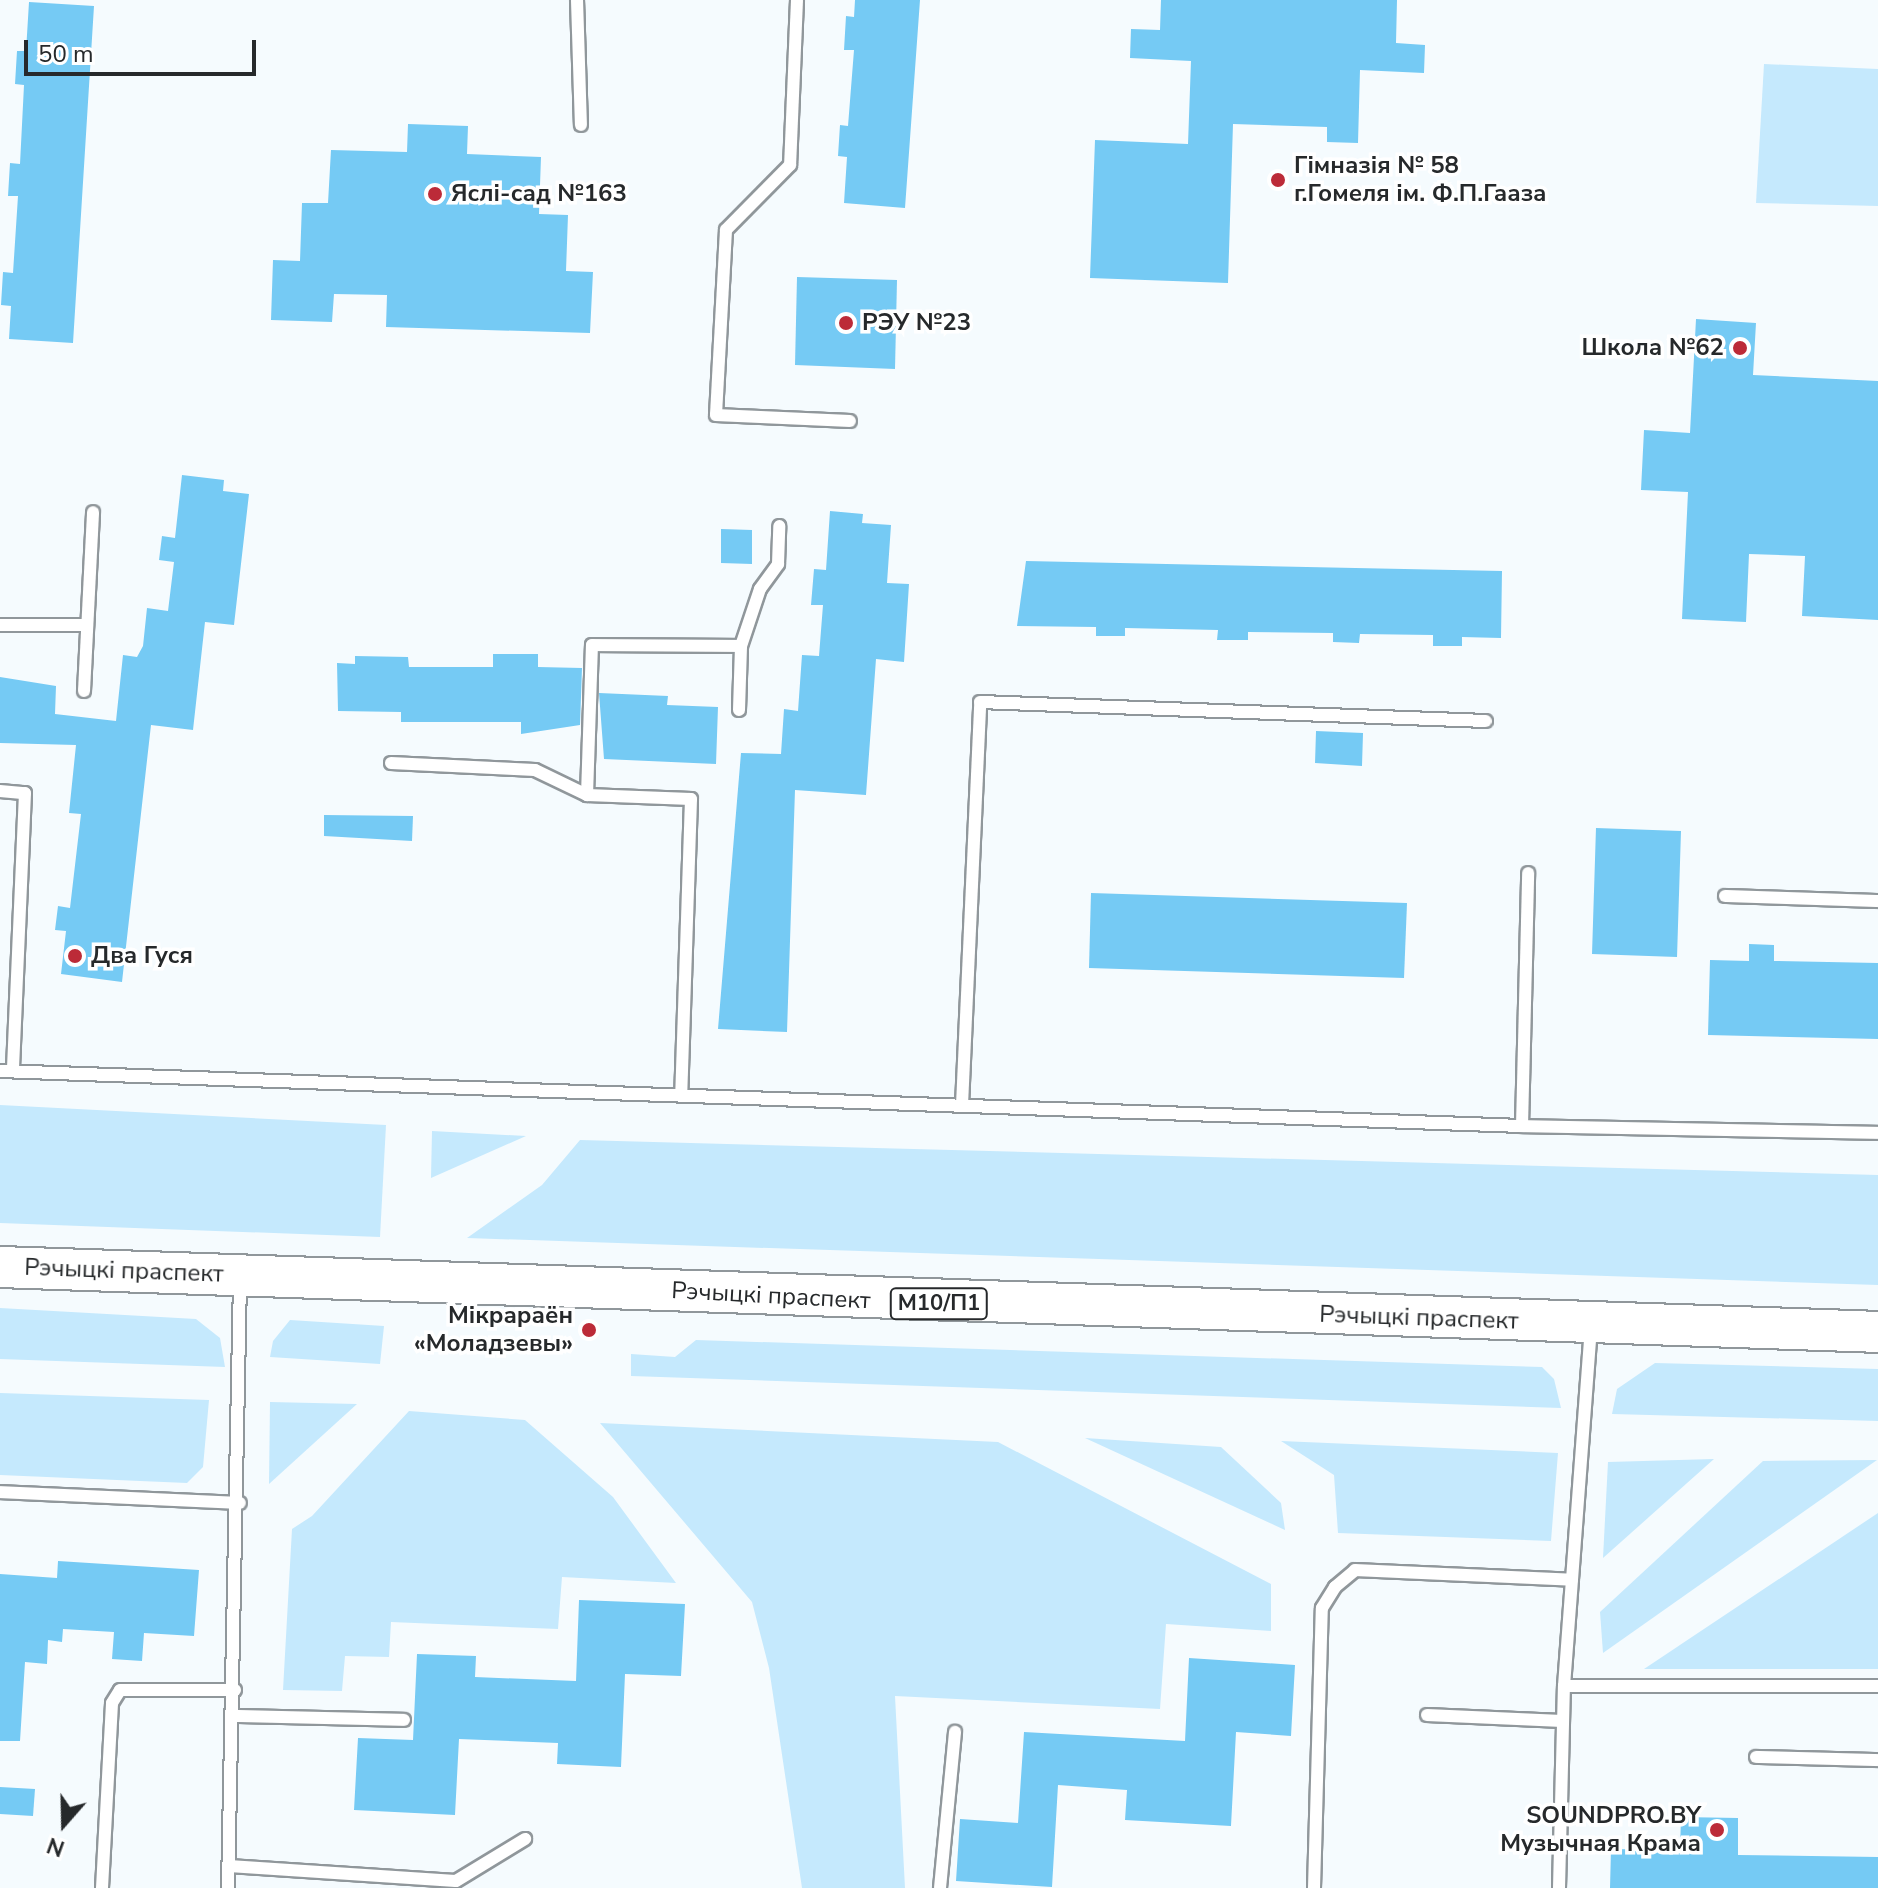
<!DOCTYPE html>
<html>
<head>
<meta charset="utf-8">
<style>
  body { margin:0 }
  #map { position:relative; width:1878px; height:1888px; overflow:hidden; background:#f5fbfe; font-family:"Nunito Sans",sans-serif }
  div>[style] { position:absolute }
  .green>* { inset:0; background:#c5e9fd }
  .building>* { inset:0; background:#75caf4 }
  .roads { filter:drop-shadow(2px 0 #90979b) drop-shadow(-2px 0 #90979b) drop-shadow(0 2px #90979b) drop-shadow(0 -2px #90979b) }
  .lane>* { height:12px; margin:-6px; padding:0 6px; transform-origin:6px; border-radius:6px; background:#fff }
  .primary>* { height:40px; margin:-20px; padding:0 20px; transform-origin:20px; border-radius:20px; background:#fff }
  .dots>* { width:22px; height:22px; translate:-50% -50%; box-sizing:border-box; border:4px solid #fff; border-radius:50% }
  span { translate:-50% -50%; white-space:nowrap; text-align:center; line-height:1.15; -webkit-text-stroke:7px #fff; paint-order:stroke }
  .shield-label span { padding:2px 6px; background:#fff; border:2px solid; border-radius:6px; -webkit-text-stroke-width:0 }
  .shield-label { font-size:22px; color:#26292b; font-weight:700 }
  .poi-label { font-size:24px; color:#26292b; font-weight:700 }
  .left { translate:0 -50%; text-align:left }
  .right { translate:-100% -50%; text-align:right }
  .street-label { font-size:24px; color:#26292b }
  .north { position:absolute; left:24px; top:1784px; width:80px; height:80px; -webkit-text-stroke:6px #fff; paint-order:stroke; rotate:200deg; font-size:22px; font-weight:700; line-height:32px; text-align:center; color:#26292b }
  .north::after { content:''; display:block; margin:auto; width:28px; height:36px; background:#26292b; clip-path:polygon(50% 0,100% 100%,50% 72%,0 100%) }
  .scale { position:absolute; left:24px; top:40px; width:232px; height:36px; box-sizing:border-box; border:4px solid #26292b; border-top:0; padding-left:10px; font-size:24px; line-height:28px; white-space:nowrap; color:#26292b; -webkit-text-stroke:6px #fff; paint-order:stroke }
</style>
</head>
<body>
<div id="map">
  <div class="green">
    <div style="clip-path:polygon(1764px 64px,1878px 69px,1878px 206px,1756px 203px)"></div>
    <div style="clip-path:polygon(0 1105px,386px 1125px,380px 1237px,0 1223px)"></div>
    <div style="clip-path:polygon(432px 1131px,526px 1136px,431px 1178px)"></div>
    <div style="clip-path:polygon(580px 1140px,1878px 1175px,1878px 1285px,467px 1238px,542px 1185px)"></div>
    <div style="clip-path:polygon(0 1308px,196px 1319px,220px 1338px,225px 1367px,0 1359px)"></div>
    <div style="clip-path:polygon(290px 1320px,384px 1326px,380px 1364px,270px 1357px,273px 1341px)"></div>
    <div style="clip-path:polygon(696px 1340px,1542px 1367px,1554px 1379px,1561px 1408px,631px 1376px,631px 1354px,675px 1357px)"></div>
    <div style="clip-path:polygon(1655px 1363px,1878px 1369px,1878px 1421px,1612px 1414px,1617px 1389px)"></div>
    <div style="clip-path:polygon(0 1393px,209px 1400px,203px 1467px,187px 1483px,0 1475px)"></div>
    <div style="clip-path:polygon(270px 1402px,357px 1404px,269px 1484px)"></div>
    <div style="clip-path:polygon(409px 1411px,525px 1420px,613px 1497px,676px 1583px,562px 1577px,558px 1629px,391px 1622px,389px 1657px,345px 1656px,342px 1691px,283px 1690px,292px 1529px,312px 1516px)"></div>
    <div style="clip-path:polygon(600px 1423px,998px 1442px,1271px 1584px,1271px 1631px,1166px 1624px,1160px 1709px,895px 1696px,905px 1888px,802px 1888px,769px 1668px,752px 1602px)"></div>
    <div style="clip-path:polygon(1085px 1438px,1221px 1447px,1281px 1503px,1285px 1530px)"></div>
    <div style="clip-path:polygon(1281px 1441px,1558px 1453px,1551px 1541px,1338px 1533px,1334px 1475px)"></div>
    <div style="clip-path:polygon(1714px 1459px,1603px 1558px,1608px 1462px)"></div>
    <div style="clip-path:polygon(1877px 1460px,1603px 1653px,1600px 1612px,1763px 1461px)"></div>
    <div style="clip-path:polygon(1878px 1513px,1878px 1669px,1644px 1669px)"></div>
  </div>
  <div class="building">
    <div style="clip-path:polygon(855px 0,920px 0,905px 208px,844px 203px,847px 157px,838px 156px,840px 125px,848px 126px,854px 50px,844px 50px,846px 16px,854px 17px)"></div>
    <div style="clip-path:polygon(1161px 0,1397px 0,1396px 43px,1425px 45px,1424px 73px,1360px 70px,1358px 143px,1327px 142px,1327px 127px,1233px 124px,1228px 283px,1090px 278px,1095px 140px,1188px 144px,1191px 61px,1130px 58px,1131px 29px,1160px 30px)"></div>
    <div style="clip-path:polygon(29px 2px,94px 6px,73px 343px,9px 339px,11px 306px,1px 305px,3px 272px,13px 273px,18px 196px,8px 196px,10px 163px,20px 164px,24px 85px,15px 84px,17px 51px,26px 51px)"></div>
    <div style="clip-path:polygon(408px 124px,468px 126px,467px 154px,541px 157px,539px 214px,568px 215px,566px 271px,593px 272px,590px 333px,386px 327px,387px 295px,334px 294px,332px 322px,271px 320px,273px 260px,300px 261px,302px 203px,328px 203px,331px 150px,407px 152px)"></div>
    <div style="clip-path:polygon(797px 277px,897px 280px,895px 369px,795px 365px)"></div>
    <div style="clip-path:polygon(1696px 319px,1756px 323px,1753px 375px,1878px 381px,1878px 620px,1802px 616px,1805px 556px,1749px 554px,1746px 622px,1682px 619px,1688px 492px,1641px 490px,1644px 430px,1690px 433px)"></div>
    <div style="clip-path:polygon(182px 475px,224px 480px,223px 491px,249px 494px,234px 625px,205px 622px,193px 730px,151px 725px,122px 982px,61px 974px,66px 931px,55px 930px,58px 906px,70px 908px,81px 814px,69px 813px,76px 745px,0 743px,0 677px,56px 686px,55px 714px,116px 721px,123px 655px,137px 657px,143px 646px,147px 608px,168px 611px,174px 562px,159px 560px,162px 536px,175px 538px)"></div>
    <div style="clip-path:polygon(830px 511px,863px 514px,862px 523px,891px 525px,887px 583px,909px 584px,904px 662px,876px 659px,866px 795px,795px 790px,787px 1032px,718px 1029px,741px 753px,781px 754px,784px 709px,798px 711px,802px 655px,819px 656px,823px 605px,811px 605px,814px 569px,826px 570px)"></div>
    <div style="clip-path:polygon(721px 529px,752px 530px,752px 564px,721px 563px)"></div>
    <div style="clip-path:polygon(1026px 561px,1502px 571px,1501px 638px,1462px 637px,1462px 646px,1433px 646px,1433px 635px,1360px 634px,1359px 643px,1333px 642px,1333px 633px,1248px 632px,1248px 640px,1217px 640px,1218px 630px,1125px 628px,1125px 636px,1096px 636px,1096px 627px,1017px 626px)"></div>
    <div style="clip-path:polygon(493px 654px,538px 654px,538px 667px,582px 668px,580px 725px,521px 734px,521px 722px,401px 722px,401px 712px,338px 711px,337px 663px,355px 664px,355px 656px,408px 657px,409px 667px,493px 667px)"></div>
    <div style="clip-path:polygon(599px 693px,668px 696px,667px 705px,718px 707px,716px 764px,604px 759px)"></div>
    <div style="clip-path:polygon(1316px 731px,1363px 733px,1362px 766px,1315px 763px)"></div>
    <div style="clip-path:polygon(324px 815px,413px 816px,412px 841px,324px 836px)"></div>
    <div style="clip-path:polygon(1596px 828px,1681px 831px,1677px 957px,1592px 954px)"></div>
    <div style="clip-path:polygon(1091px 893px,1407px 903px,1404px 978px,1089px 968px)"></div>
    <div style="clip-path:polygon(1749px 944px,1774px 945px,1774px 961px,1878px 963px,1878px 1039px,1708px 1035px,1710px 960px,1749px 961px)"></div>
    <div style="clip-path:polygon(58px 1561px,199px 1570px,194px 1636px,144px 1633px,142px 1661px,112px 1659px,114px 1632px,63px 1629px,62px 1642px,48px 1640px,47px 1664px,25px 1662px,20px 1741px,0 1741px,0 1574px,57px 1578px)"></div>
    <div style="clip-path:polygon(579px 1600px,685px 1604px,681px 1676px,625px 1674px,621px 1767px,557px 1764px,558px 1743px,459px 1739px,455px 1815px,354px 1810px,358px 1738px,413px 1740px,417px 1654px,476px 1656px,475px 1677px,576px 1681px)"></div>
    <div style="clip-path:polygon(1189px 1658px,1295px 1665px,1291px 1736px,1236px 1732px,1231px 1826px,1125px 1820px,1127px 1790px,1058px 1785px,1052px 1887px,956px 1881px,960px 1819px,1018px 1823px,1024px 1732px,1185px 1741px)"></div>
    <div style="clip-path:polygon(0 1787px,35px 1789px,33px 1816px,0 1814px)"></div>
    <div style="clip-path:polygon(1681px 1817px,1738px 1818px,1738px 1855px,1878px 1857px,1878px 1888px,1610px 1888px,1611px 1849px,1680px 1850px)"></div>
  </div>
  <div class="roads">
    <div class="lane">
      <div style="left:577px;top:0;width:125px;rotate:88.2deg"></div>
      <div style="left:797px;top:0;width:165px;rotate:92.4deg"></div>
      <div style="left:790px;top:165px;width:91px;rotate:134.6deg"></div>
      <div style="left:726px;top:230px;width:185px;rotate:93.1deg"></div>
      <div style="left:716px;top:415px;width:134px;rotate:2.6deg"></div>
      <div style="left:0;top:625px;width:86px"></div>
      <div style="left:84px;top:691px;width:179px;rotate:-87.1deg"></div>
      <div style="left:739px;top:710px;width:64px;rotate:-88.2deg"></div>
      <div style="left:741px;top:646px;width:60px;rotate:-71.6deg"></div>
      <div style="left:760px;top:589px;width:31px;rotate:-54deg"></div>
      <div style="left:778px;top:564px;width:38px;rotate:-88deg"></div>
      <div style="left:391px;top:763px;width:144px;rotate:2.8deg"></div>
      <div style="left:535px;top:770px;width:58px;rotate:25.7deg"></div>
      <div style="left:587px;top:795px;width:104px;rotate:2.2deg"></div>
      <div style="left:691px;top:799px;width:297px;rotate:91.9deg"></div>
      <div style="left:0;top:791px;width:25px;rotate:5deg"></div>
      <div style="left:25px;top:793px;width:278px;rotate:92.5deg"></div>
      <div style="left:587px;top:795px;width:150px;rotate:-88.1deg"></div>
      <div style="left:592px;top:645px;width:149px;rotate:0.4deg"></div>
      <div style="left:1725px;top:896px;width:153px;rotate:1.9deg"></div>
      <div style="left:0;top:1071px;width:1523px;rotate:2.07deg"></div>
      <div style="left:1522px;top:1126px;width:356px;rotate:1.1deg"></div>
      <div style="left:962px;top:1105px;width:403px;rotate:-87.4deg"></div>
      <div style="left:980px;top:702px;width:506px;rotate:2.15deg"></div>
      <div style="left:1522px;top:1126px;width:253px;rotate:-88.6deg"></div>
      <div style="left:0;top:1492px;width:240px;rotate:2.6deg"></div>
      <div style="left:1564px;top:1686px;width:314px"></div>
      <div style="left:1427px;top:1715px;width:135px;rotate:2.5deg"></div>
      <div style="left:234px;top:1716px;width:170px;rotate:1.3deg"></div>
      <div style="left:1756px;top:1757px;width:122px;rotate:1.4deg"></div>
      <div style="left:229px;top:1866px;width:227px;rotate:3.8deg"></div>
      <div style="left:456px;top:1881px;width:81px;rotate:-31.3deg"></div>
      <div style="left:102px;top:1888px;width:185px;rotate:-86.9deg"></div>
      <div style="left:112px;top:1703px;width:15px;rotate:-58deg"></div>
      <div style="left:120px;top:1690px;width:115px"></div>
      <div style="left:228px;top:1888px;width:607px;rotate:-88.87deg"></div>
      <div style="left:940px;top:1888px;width:157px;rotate:-84.5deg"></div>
      <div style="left:1314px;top:1888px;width:280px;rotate:-88.4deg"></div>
      <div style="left:1322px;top:1608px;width:25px;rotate:-58deg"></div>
      <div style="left:1335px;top:1587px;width:26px;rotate:-40deg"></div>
      <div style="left:1355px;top:1570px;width:217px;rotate:2.6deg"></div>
      <div style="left:1559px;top:1888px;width:202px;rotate:-88.6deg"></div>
      <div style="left:1564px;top:1686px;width:359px;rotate:-85.7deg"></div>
    </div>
    <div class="primary">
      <div style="left:0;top:1267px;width:1879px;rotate:1.98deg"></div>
    </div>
  </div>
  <div class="dots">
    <div style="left:1278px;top:180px;background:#bc2b38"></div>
    <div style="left:435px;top:194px;background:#bc2b38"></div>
    <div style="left:846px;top:323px;background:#bc2b38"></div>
    <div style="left:1740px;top:348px;background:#bc2b38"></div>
    <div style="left:75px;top:956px;background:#bc2b38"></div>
    <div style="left:589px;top:1330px;background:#bc2b38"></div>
    <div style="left:1717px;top:1830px;background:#bc2b38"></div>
  </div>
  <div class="shield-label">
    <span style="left:939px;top:1304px">М10/П1</span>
  </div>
  <div class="poi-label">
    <span class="left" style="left:1294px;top:180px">Гімназія № 58<br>г.Гомеля ім. Ф.П.Гааза</span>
    <span class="left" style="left:451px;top:194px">Яслі-сад №163</span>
    <span class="left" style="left:862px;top:323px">РЭУ №23</span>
    <span class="right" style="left:1724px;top:348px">Школа №62</span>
    <span class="left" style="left:91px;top:956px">Два Гуся</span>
    <span class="right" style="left:573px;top:1330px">Мікрараён<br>«Моладзевы»</span>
    <span class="right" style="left:1701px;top:1830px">SOUNDPRO.BY<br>Музычная Крама</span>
  </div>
  <div class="street-label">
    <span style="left:124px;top:1271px;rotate:2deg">Рэчыцкі праспект</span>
    <span style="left:771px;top:1296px;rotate:3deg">Рэчыцкі праспект</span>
    <span style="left:1419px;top:1318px;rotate:2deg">Рэчыцкі праспект</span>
  </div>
  <div class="north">N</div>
  <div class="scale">50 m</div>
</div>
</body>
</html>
